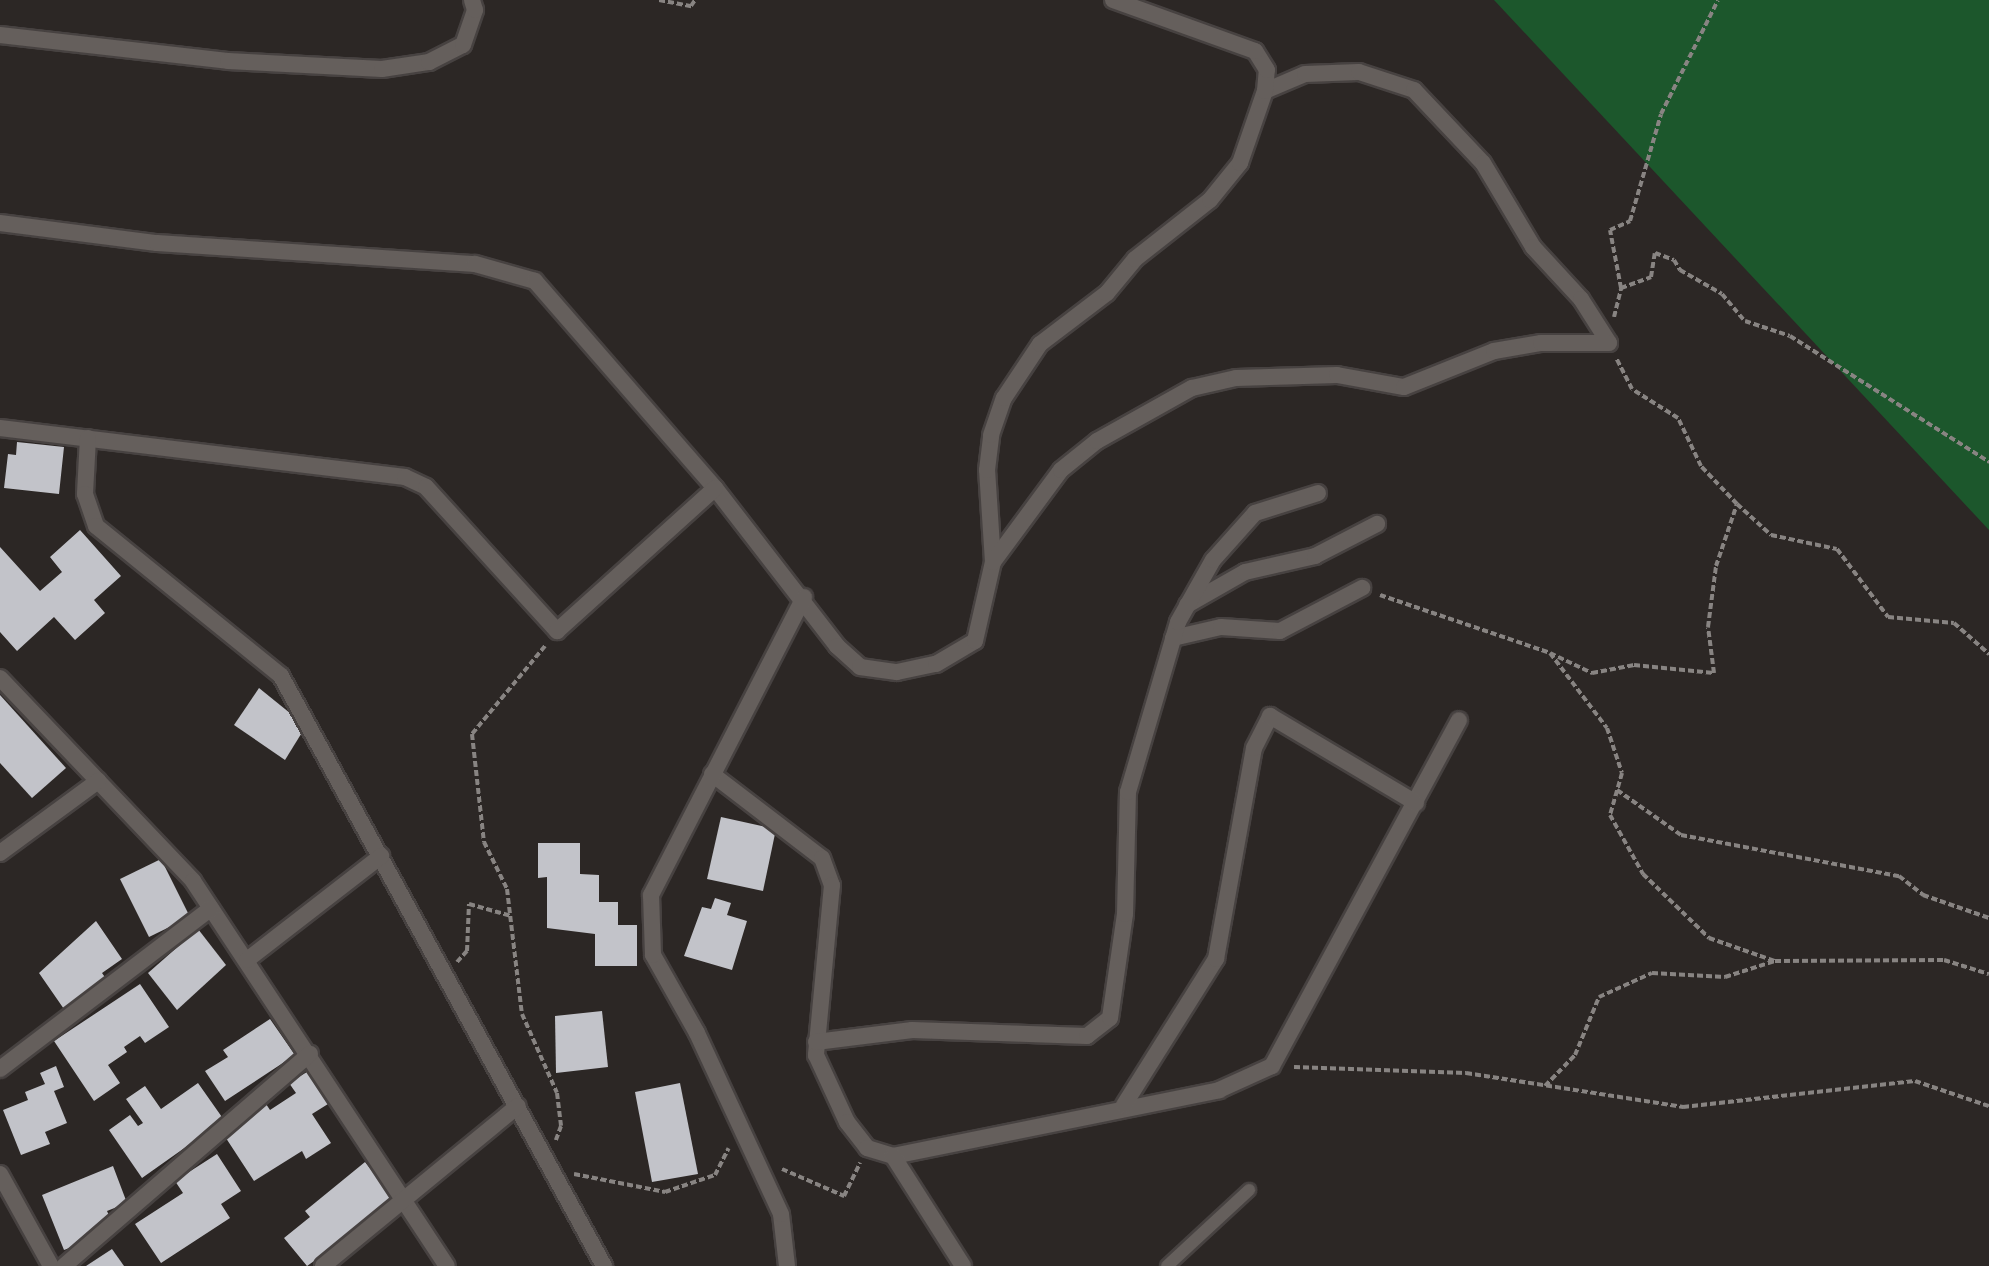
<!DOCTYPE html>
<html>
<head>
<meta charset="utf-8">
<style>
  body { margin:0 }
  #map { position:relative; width:1989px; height:1266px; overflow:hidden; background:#2c2725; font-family:Overpass,sans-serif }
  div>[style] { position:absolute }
  .green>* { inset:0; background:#1c572c }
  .building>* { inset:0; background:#c2c3c9 }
  .path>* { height:4px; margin-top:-2px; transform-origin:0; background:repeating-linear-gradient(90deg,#888482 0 6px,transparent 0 9px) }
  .roads { filter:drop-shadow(2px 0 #474241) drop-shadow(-2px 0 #474241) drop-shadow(0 2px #474241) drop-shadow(0 -2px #474241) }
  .service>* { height:12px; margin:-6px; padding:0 6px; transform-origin:6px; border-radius:6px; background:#655f5c }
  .minor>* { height:16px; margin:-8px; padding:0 8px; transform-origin:8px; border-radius:8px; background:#655f5c }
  span { translate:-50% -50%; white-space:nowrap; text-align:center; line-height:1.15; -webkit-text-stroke:6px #13100f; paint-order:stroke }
</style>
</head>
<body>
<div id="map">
  <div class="green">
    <div style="clip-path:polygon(1494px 0,1989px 0,1989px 530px)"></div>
  </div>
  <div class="building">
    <div style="clip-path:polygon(17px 442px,64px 447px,59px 494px,4px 488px,8px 454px,16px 455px)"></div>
    <div style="clip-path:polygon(80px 530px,121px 576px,94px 600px,105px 613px,75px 640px,54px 617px,17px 651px,0 632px,0 547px,40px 591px,62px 572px,50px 557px)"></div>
    <div style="clip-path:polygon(259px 688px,306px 726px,285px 760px,234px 725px)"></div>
    <div style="clip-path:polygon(0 695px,66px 768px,32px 798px,0 763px)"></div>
    <div style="clip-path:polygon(721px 817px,776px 829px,763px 891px,707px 879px)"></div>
    <div style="clip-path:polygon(538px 843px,580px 843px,580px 874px,599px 875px,599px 902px,618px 902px,618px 925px,637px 925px,637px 966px,595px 966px,595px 934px,547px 928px,547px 877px,538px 878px)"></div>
    <div style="clip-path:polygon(161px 859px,190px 917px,149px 937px,120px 879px)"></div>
    <div style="clip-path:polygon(715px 898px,731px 903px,727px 915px,747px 921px,732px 970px,684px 956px,702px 907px,711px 909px)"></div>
    <div style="clip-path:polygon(96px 921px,122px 959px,102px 973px,109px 983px,66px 1012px,39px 973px)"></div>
    <div style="clip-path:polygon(198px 929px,226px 965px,177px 1010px,148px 973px)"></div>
    <div style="clip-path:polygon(140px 984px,169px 1027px,145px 1043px,140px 1036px,124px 1047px,127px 1052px,108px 1065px,120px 1083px,94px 1101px,54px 1041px)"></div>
    <div style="clip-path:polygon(602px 1011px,608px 1067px,556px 1073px,555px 1016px)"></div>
    <div style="clip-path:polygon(270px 1019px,295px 1055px,225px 1101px,205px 1071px,228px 1057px,223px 1050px)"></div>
    <div style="clip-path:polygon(56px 1066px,64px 1087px,54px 1091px,67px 1123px,45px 1132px,50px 1144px,21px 1155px,3px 1110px,28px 1100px,25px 1092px,45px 1084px,40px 1073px)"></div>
    <div style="clip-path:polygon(307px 1072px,328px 1104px,312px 1114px,331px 1143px,306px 1159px,302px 1151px,254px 1181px,222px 1132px,266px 1104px,270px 1110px,296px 1093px,289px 1083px)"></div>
    <div style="clip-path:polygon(198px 1083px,224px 1120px,142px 1178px,109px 1130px,130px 1115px,138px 1126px,143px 1123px,126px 1099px,145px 1086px,161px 1109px)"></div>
    <div style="clip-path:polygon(680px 1083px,698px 1174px,652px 1182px,635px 1092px)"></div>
    <div style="clip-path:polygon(217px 1154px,241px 1191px,221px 1204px,230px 1218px,161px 1263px,135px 1224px,183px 1193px,175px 1181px)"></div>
    <div style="clip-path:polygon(365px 1162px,393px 1197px,354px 1233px,307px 1266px,284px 1238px,310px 1217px,305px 1211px)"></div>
    <div style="clip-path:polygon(113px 1166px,127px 1203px,107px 1211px,112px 1222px,92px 1230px,96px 1238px,64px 1250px,42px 1195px)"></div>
    <div style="clip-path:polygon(112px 1249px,124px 1266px,86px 1266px)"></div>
  </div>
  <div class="path">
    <div style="left:659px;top:0;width:33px;rotate:11deg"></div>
    <div style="left:691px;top:6px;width:7px;rotate:-56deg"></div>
    <div style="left:1621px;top:288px;width:32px;rotate:-20deg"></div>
    <div style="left:1651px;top:277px;width:24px;rotate:-81deg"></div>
    <div style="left:1655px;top:253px;width:20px;rotate:20deg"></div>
    <div style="left:1674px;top:260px;width:12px;rotate:59deg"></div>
    <div style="left:1680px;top:270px;width:48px;rotate:29.7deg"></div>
    <div style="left:1722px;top:294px;width:35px;rotate:50deg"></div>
    <div style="left:1745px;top:321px;width:47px;rotate:18.4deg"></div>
    <div style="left:1790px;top:336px;width:236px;rotate:32.3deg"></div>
    <div style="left:1614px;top:317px;width:30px;rotate:-76deg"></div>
    <div style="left:1621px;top:288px;width:59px;rotate:-100.7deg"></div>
    <div style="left:1610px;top:230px;width:22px;rotate:-24deg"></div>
    <div style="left:1630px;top:221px;width:111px;rotate:-73.8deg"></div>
    <div style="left:1661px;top:114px;width:127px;rotate:-63.4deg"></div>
    <div style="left:1737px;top:504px;width:46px;rotate:42.4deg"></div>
    <div style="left:1771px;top:535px;width:67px;rotate:12deg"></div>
    <div style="left:1837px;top:549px;width:85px;rotate:53.1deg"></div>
    <div style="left:1888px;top:617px;width:66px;rotate:5.2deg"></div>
    <div style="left:1954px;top:623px;width:47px;rotate:41.5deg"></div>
    <div style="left:1380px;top:595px;width:180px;rotate:18.8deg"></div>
    <div style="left:1550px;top:653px;width:94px;rotate:52.8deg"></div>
    <div style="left:1607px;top:728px;width:47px;rotate:71.6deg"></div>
    <div style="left:1622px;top:773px;width:44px;rotate:105.9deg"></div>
    <div style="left:1610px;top:815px;width:68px;rotate:60.8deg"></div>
    <div style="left:1643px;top:874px;width:92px;rotate:44.1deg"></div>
    <div style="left:1709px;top:938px;width:70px;rotate:19.2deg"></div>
    <div style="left:545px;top:646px;width:114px;rotate:129.7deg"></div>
    <div style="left:472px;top:734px;width:109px;rotate:83.7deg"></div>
    <div style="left:484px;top:842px;width:52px;rotate:63.9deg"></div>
    <div style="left:507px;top:889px;width:126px;rotate:83.2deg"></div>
    <div style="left:522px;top:1014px;width:86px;rotate:66.1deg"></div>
    <div style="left:557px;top:1093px;width:33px;rotate:83deg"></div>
    <div style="left:561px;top:1126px;width:15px;rotate:110deg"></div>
    <div style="left:1550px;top:653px;width:47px;rotate:25.5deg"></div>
    <div style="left:1592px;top:673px;width:43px;rotate:-10.8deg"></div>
    <div style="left:1634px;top:665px;width:80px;rotate:5.7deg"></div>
    <div style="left:1714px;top:673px;width:46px;rotate:-97.4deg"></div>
    <div style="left:1708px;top:627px;width:62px;rotate:-82.5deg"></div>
    <div style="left:1716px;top:566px;width:65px;rotate:-71.3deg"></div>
    <div style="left:1737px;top:504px;width:52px;rotate:-133.5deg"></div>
    <div style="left:1701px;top:466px;width:53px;rotate:-115.6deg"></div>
    <div style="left:1678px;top:418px;width:54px;rotate:-147.8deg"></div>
    <div style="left:1632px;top:389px;width:35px;rotate:-117deg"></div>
    <div style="left:1617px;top:790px;width:78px;rotate:35.1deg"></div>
    <div style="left:1681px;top:835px;width:222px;rotate:10.7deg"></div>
    <div style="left:1899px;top:876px;width:31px;rotate:38deg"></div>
    <div style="left:1923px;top:895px;width:70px;rotate:19.2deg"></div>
    <div style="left:457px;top:962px;width:15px;rotate:-48deg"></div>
    <div style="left:467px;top:951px;width:47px;rotate:-87.6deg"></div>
    <div style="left:469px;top:904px;width:44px;rotate:15.9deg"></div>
    <div style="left:1294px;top:1067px;width:172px;rotate:2deg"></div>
    <div style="left:1466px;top:1073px;width:220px;rotate:8.9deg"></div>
    <div style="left:1683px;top:1107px;width:233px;rotate:-6.4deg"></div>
    <div style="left:1915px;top:1081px;width:78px;rotate:18.7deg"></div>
    <div style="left:1545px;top:1086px;width:43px;rotate:-45.9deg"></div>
    <div style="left:1575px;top:1055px;width:63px;rotate:-67.5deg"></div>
    <div style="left:1599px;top:997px;width:58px;rotate:-24.4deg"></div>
    <div style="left:1652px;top:973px;width:73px;rotate:3.1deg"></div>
    <div style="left:1725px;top:977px;width:52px;rotate:-17.7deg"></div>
    <div style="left:1775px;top:961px;width:169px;rotate:-0.3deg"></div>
    <div style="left:1944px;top:960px;width:47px;rotate:17.3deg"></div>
    <div style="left:782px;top:1169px;width:68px;rotate:23.5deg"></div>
    <div style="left:844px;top:1196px;width:37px;rotate:-64deg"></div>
    <div style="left:574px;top:1174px;width:93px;rotate:11.2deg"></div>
    <div style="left:665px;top:1192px;width:53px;rotate:-18.8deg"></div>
    <div style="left:715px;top:1175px;width:30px;rotate:-63deg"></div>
  </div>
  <div class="roads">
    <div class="service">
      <div style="left:1167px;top:1266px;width:112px;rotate:-42.8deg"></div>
    </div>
    <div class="minor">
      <div style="left:0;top:35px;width:229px;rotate:6.5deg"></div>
      <div style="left:228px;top:61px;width:154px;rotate:3deg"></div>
      <div style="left:382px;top:69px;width:48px;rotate:-8.5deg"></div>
      <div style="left:429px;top:62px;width:38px;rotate:-27deg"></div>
      <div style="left:463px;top:45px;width:37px;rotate:-71deg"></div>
      <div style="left:475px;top:10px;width:10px;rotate:-107deg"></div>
      <div style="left:1265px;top:91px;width:43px;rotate:-23deg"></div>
      <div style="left:1305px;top:74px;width:54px;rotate:-2.1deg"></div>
      <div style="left:1359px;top:72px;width:58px;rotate:18.1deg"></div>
      <div style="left:1414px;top:90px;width:100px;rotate:46.6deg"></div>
      <div style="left:1483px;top:163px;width:98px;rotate:59.2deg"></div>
      <div style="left:1533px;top:247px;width:71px;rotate:47.3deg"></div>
      <div style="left:1581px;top:299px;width:52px;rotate:57.5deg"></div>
      <div style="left:0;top:223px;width:158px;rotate:7.3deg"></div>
      <div style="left:157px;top:243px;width:319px;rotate:3.8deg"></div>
      <div style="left:475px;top:264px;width:62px;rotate:15.8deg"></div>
      <div style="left:535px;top:281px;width:274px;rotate:49deg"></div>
      <div style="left:715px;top:488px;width:200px;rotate:52.3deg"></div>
      <div style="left:837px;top:646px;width:31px;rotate:42deg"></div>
      <div style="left:860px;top:667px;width:37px;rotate:8deg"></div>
      <div style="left:897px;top:672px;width:40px;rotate:-12deg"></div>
      <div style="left:936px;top:664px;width:45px;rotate:-30.5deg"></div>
      <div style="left:975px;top:641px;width:81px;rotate:-77.2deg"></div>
      <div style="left:993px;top:562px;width:92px;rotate:-93.7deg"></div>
      <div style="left:987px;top:470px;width:35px;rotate:-83deg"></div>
      <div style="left:991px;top:435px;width:39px;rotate:-71deg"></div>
      <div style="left:1004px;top:398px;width:65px;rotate:-56.3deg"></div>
      <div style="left:1040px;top:344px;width:84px;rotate:-37.3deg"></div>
      <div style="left:1107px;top:293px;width:44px;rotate:-50.5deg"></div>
      <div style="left:1135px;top:259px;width:95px;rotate:-38.2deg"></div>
      <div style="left:1210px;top:200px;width:48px;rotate:-51deg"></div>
      <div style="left:1240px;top:163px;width:76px;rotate:-70.9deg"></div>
      <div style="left:1265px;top:91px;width:21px;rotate:-85deg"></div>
      <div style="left:1267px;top:70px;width:22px;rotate:-122deg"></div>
      <div style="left:1255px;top:51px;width:151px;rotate:-160.2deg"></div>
      <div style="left:0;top:428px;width:408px;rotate:6.9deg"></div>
      <div style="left:405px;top:477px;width:23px;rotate:25deg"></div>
      <div style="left:426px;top:487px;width:195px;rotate:47.7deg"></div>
      <div style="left:557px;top:631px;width:213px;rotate:-42.1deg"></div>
      <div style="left:88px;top:438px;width:56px;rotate:93.1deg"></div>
      <div style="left:85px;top:494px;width:34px;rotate:71deg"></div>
      <div style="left:96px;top:526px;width:238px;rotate:39deg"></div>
      <div style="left:281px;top:676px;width:673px;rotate:61.3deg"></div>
      <div style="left:993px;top:562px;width:114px;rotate:-53.5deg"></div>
      <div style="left:1061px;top:470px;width:46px;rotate:-38.9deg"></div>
      <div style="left:1097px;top:441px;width:109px;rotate:-29.2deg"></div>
      <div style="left:1192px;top:388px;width:45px;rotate:-12.8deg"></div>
      <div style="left:1236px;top:378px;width:101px;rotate:-1.7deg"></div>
      <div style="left:1337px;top:375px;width:68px;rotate:10.2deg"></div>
      <div style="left:1404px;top:387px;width:97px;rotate:-21.8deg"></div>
      <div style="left:1494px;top:351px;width:48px;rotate:-9.7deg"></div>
      <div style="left:1541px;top:343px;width:68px"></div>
      <div style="left:1187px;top:605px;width:67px;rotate:-29.6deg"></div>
      <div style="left:1245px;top:572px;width:72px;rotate:-12.9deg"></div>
      <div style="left:1315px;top:556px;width:70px;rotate:-27.3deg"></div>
      <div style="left:1173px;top:638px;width:49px;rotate:-12.9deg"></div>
      <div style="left:1221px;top:627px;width:59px;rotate:3.9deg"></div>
      <div style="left:1280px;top:631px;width:93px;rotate:-27.7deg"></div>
      <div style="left:0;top:678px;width:280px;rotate:46.4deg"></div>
      <div style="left:193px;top:881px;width:461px;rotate:56.6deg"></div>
      <div style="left:712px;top:774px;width:138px;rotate:37.4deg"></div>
      <div style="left:822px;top:858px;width:29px;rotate:70deg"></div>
      <div style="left:832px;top:885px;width:171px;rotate:95.4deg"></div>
      <div style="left:816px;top:1055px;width:74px;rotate:65.2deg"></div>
      <div style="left:847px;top:1122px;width:33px;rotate:52deg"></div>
      <div style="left:867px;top:1148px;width:27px;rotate:17deg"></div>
      <div style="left:893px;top:1156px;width:333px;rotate:-11.4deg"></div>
      <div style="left:1219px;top:1090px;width:58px;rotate:-24.4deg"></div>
      <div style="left:1272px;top:1066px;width:393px;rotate:-61.6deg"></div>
      <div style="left:0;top:853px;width:122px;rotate:-36.3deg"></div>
      <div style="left:247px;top:960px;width:170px;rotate:-37.8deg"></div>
      <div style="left:816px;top:1042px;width:97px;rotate:-7.1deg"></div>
      <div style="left:912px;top:1030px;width:175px;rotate:2deg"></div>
      <div style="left:1087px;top:1036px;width:29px;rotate:-38deg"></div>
      <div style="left:1110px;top:1018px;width:105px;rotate:-81.8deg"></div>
      <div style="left:1125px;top:914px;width:122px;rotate:-88.6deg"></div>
      <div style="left:1128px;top:792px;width:177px;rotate:-73.6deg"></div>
      <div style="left:1178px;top:622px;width:71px;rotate:-60.6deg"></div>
      <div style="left:1213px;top:560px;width:63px;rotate:-48.2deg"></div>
      <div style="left:1255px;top:513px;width:66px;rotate:-17.6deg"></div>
      <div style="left:0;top:1069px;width:265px;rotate:-37.3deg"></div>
      <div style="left:1124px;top:1105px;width:173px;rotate:-57.8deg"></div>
      <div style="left:1216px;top:959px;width:214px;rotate:-79.8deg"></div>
      <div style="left:1254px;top:748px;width:36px;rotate:-63deg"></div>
      <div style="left:1270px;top:716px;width:170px;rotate:30.8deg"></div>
      <div style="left:893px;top:1156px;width:130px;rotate:57.5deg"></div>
      <div style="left:0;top:1174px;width:105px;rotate:61deg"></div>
      <div style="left:64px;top:1266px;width:325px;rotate:-40.8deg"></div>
      <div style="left:323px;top:1266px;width:252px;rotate:-39.4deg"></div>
      <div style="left:787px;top:1266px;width:52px;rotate:-96.6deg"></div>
      <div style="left:781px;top:1214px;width:200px;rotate:-114.9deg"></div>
      <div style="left:697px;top:1033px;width:90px;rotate:-119.4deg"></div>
      <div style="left:653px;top:955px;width:60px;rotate:-91.9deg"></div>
      <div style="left:651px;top:895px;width:335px;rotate:-62.8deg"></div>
    </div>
  </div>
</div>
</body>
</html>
